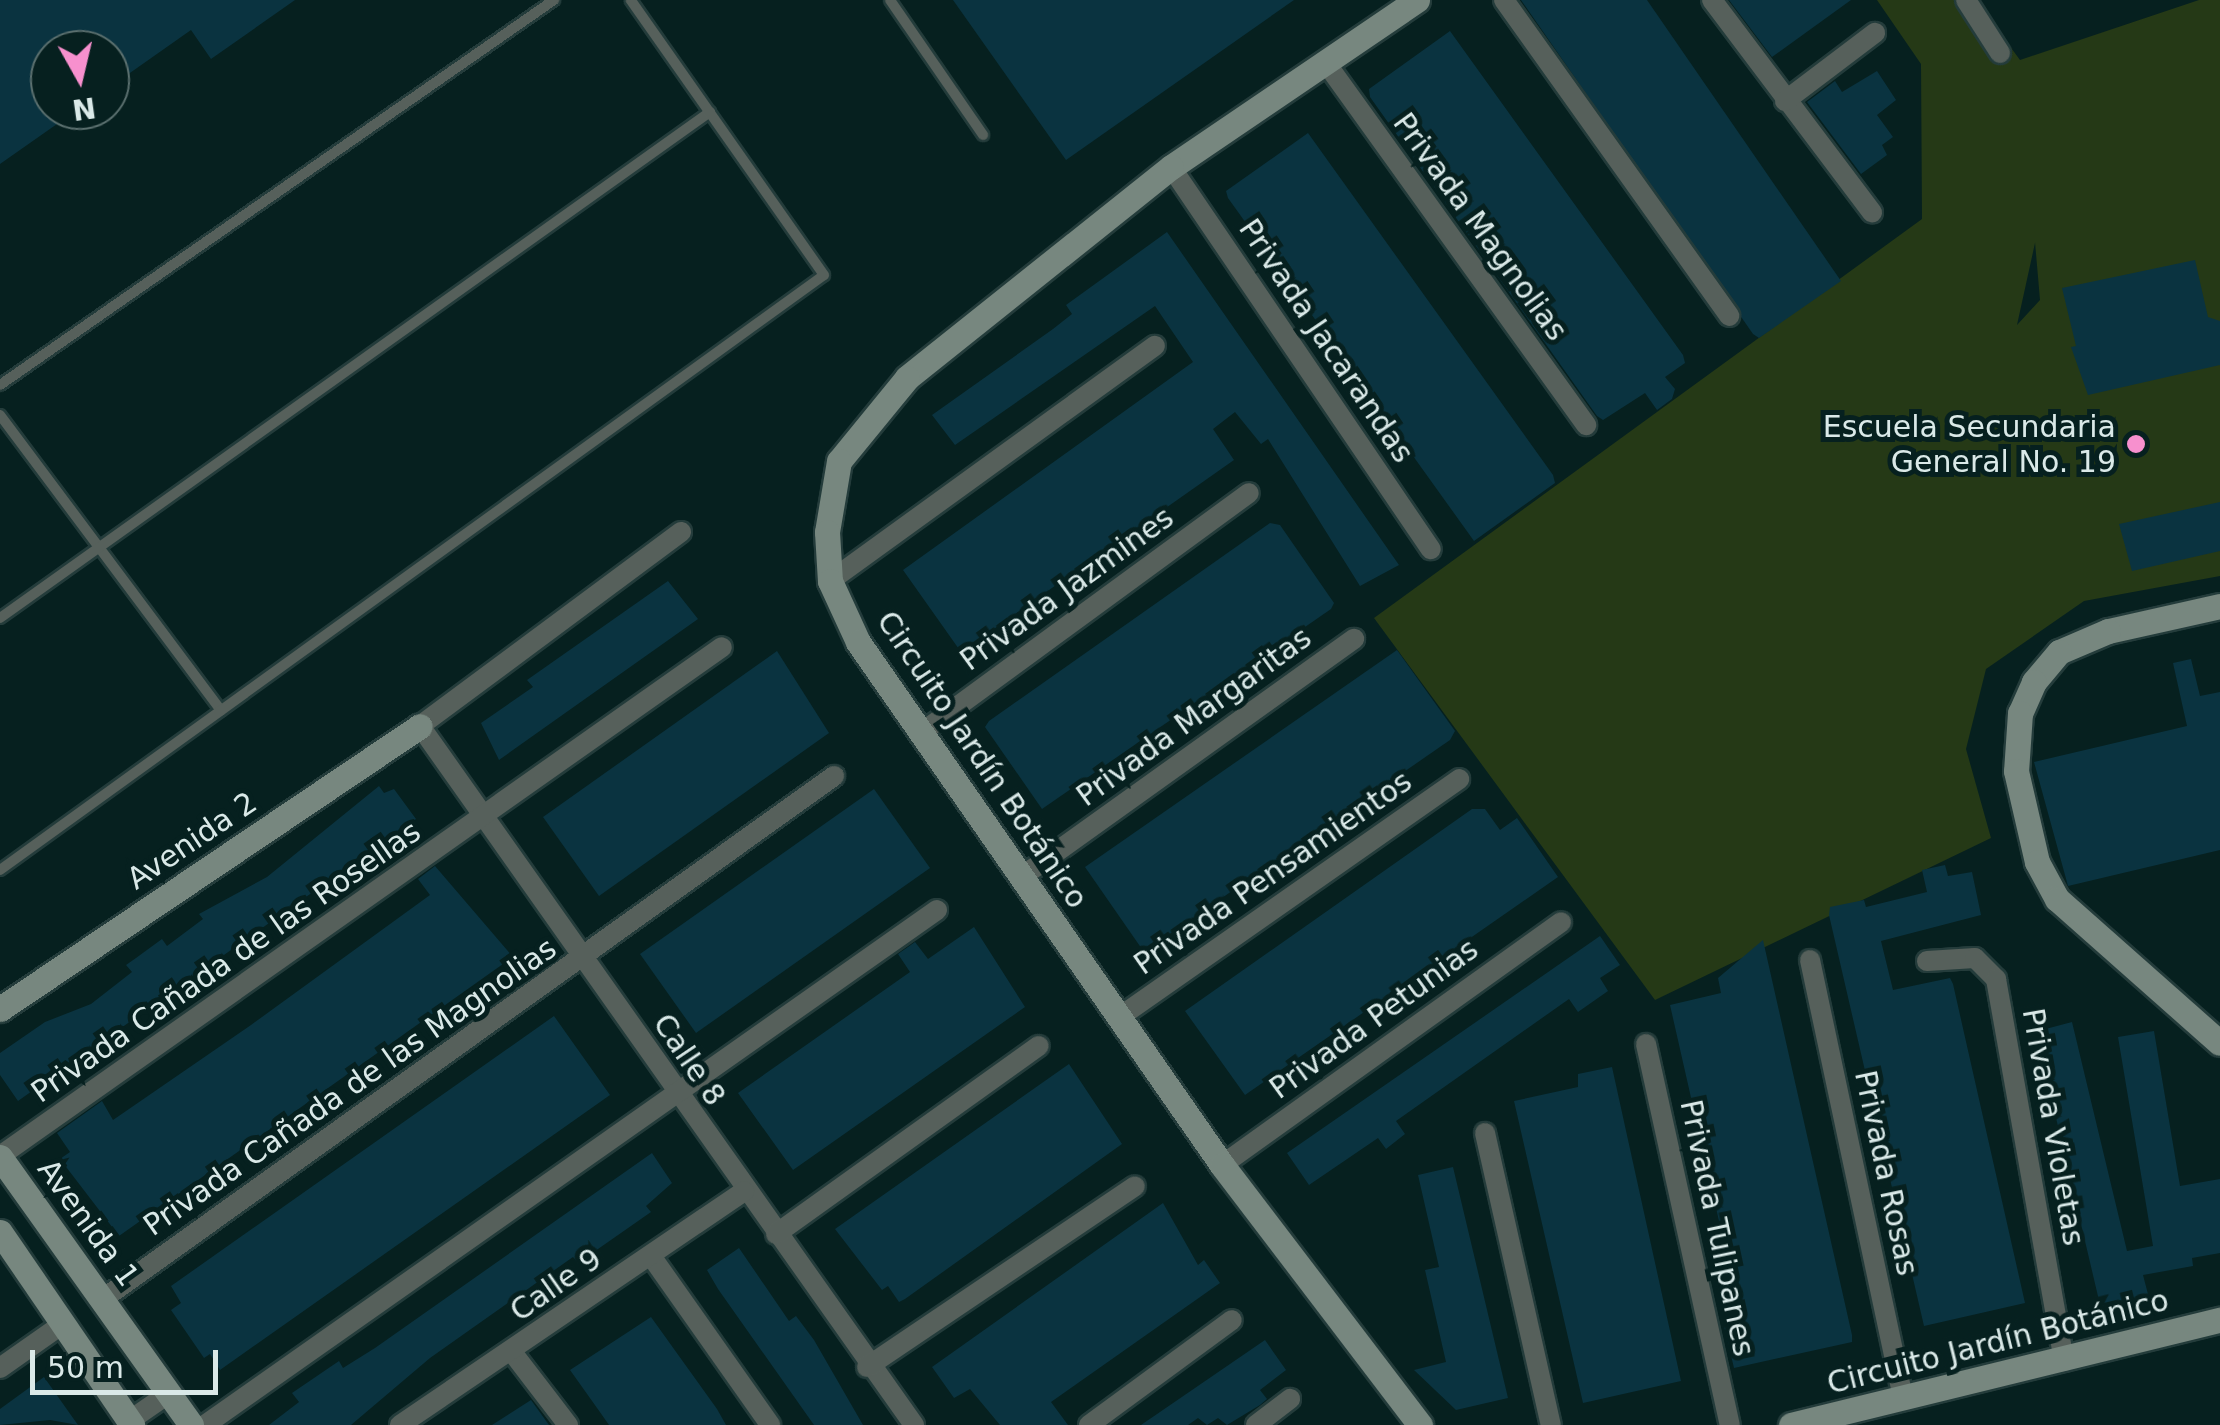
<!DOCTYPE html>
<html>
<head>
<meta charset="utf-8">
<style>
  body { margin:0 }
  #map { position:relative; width:2220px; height:1425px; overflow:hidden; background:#06201f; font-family:"DejaVu Sans",sans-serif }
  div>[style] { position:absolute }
  .green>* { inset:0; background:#253916 }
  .building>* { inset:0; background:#0a3340 }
  .roads { filter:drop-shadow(2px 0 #243c3b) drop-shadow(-2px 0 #243c3b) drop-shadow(0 2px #243c3b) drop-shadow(0 -2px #243c3b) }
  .lane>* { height:10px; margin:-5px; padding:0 5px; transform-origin:5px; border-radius:5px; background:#56605b }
  .street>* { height:20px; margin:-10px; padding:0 10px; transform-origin:10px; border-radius:10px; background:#56605b }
  .secondary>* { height:25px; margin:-12.5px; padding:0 12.5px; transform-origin:12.5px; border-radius:12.5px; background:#77877f }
  .dots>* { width:28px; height:28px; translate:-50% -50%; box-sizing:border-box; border:5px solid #06201f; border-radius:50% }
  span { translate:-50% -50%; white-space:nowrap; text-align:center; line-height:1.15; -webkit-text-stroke:10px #06201f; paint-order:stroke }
  .street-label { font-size:30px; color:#dae9e8 }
  .poi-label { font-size:30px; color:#dae9e8 }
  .right { translate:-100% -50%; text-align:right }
  .north { position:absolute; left:30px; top:30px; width:100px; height:100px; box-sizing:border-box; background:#06201f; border:2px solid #5b706f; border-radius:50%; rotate:172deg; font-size:28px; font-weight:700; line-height:40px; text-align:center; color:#dae9e8 }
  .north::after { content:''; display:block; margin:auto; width:35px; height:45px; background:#f790ce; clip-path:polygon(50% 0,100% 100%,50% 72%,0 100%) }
  .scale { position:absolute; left:30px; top:1350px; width:188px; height:45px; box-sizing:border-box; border:5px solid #dae9e8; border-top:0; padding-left:12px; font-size:30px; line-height:35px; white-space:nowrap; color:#dae9e8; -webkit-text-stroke:8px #06201f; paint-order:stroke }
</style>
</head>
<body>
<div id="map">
  <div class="green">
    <div style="clip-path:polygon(evenodd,1877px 0,1976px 0,2020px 60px,2199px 0,2220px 0,2220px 576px,2084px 601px,1986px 669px,1966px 749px,1991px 838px,1655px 1000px,1374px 618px,1922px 219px,1921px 64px,1877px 0,2035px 242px,2040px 300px,2017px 325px,2035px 243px,2035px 242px)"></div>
  </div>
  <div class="building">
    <div style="clip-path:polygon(0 0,295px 0,211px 59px,191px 30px,110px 87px,110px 50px,50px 50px,50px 110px,77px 110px,0 164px)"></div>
    <div style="clip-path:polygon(953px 0,1294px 0,1066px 160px)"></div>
    <div style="clip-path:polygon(1521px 0,1647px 0,1841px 281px,1759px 338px,1753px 334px)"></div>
    <div style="clip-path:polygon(1729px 0,1851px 0,1772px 57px)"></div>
    <div style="clip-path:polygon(1450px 31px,1683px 355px,1685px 363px,1665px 377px,1675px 389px,1672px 399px,1657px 410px,1645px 393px,1603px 420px,1597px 416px,1370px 97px,1369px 89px)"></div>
    <div style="clip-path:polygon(1877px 71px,1896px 100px,1877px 115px,1893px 137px,1882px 145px,1887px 155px,1861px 174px,1807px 102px,1835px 81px,1842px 92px)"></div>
    <div style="clip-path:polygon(1308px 133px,1553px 475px,1555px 483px,1474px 541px,1228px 198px,1226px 191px)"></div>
    <div style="clip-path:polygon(1167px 232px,1399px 565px,1360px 586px,1268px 439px,1261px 444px,1235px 412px,1213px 429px,1234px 460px,961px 652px,903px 570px,1193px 362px,1155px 306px,955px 445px,932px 415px,1053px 329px,1072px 314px,1066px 305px)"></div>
    <div style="clip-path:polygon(2195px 260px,2208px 317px,2220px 321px,2220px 365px,2088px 395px,2071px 347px,2076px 346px,2062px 288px)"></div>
    <div style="clip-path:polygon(2220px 502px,2220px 551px,2132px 571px,2119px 524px)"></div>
    <div style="clip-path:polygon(1270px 523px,1280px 525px,1334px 603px,1331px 609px,1042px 809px,985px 727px,989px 721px)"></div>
    <div style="clip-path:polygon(668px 581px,698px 619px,499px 760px,481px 723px,533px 687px,527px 680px)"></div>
    <div style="clip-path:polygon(1397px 650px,1455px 731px,1450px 740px,1144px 952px,1085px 867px)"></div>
    <div style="clip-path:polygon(777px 651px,829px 733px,599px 896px,543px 817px)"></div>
    <div style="clip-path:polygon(2191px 659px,2200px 696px,2220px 692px,2220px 850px,2068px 886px,2034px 762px,2187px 726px,2173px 663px)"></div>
    <div style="clip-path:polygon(379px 786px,384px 793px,394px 789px,416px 819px,18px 1101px,0 1075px,0 1053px,45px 1022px,91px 1004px,132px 972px,126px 965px,136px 958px,162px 939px,167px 946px,203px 919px,199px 914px,267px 877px)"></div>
    <div style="clip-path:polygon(874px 789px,930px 868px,696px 1033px,640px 954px)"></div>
    <div style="clip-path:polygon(1472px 809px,1485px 809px,1500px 830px,1517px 818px,1558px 877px,1245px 1095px,1185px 1011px)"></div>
    <div style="clip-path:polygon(1945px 865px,1948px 876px,1972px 872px,1981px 915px,1881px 941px,1893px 990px,1950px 978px,1953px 984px,2025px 1303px,1924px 1326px,1829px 915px,1830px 907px,1864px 900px,1866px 907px,1927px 892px,1922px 870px)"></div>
    <div style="clip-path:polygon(435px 866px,513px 957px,119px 1236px,60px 1159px,70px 1152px,57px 1133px,102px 1101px,113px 1120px,251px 1025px,430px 895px,418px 879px)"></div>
    <div style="clip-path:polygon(974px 927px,1025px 1007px,793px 1170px,738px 1093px,910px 972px,898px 954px,915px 942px,928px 959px)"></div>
    <div style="clip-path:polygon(1600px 936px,1620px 965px,1600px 978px,1608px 991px,1578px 1012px,1569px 999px,1396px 1121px,1405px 1134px,1386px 1149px,1378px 1138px,1309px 1185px,1287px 1153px)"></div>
    <div style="clip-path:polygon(1763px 940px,1852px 1335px,1852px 1342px,1734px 1368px,1723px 1322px,1741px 1318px,1670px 1005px,1721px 993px,1718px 978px)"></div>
    <div style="clip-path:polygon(554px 1016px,610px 1095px,220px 1370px,210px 1354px,204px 1358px,171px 1310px,181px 1303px,171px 1286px)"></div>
    <div style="clip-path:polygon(2072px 1022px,2127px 1251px,2153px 1246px,2118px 1037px,2154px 1031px,2180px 1186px,2220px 1179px,2220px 1253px,2192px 1258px,2193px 1266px,2143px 1275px,2149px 1298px,2101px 1309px,2037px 1037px,2038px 1031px)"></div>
    <div style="clip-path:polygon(1069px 1064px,1122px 1144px,905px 1299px,899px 1302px,888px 1286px,882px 1290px,835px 1229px)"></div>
    <div style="clip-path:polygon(1612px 1067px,1681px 1381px,1583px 1403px,1514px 1101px,1578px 1087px,1578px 1074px)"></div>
    <div style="clip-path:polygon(652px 1153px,672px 1183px,646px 1206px,651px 1212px,578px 1263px,573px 1257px,430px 1358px,351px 1425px,269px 1425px,299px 1402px,292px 1393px,339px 1361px,343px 1368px,375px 1348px)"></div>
    <div style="clip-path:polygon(1453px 1167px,1508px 1398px,1456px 1410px,1414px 1370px,1446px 1362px,1425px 1270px,1439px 1267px,1418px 1175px)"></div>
    <div style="clip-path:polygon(1163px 1203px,1198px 1265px,1204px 1260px,1220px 1283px,1051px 1402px,1068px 1425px,1000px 1425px,970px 1389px,954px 1398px,932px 1367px)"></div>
    <div style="clip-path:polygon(739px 1248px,789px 1321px,796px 1316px,814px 1340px,863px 1425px,814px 1425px,718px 1289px,707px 1270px)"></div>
    <div style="clip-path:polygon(651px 1317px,717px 1409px,726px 1425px,609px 1425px,602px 1415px,570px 1370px)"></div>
    <div style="clip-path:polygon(1265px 1340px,1286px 1370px,1260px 1390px,1267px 1399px,1260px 1405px,1227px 1425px,1218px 1418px,1207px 1425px,1198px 1418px,1188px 1425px,1141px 1425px)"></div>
    <div style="clip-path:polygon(44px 1377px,78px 1425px,50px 1420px,0 1425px,0 1409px)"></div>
    <div style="clip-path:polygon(531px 1400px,549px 1425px,492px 1425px)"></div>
  </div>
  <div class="roads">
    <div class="lane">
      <div style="left:890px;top:0;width:164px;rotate:55.4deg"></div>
      <div style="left:0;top:385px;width:675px;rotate:-34.8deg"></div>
      <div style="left:0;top:415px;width:369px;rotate:53.2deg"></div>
      <div style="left:0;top:618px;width:872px;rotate:-35.48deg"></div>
      <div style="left:0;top:870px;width:1016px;rotate:-35.83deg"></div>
      <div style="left:824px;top:275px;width:336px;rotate:-125.1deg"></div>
    </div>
    <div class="street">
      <div style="left:1504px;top:0;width:388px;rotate:54.5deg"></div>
      <div style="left:1712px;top:0;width:266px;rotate:53deg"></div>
      <div style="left:1966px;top:0;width:63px;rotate:57.3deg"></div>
      <div style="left:1326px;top:63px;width:446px;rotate:54.3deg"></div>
      <div style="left:1785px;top:101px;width:113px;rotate:-37.1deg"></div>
      <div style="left:1171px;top:167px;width:462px;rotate:55.8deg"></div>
      <div style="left:681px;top:532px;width:325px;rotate:143.4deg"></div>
      <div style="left:420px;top:726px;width:856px;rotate:54.75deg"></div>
      <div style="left:830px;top:581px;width:401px;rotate:-35.9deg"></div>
      <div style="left:921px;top:733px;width:406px;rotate:-36.2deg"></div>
      <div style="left:1020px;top:878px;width:411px;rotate:-35.6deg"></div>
      <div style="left:1810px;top:960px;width:448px;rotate:78deg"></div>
      <div style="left:1927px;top:961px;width:48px;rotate:-3.6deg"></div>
      <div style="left:1975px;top:958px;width:30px;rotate:45deg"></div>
      <div style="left:1996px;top:979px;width:388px;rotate:79.9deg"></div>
      <div style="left:1121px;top:1016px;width:413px;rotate:-35deg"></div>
      <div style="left:1646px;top:1044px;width:390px;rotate:77.6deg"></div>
      <div style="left:1485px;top:1133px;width:299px;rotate:77.3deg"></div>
      <div style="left:0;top:1156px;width:883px;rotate:-35.18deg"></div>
      <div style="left:1222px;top:1165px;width:417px;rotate:-35.6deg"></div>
      <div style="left:776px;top:1234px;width:323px;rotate:-35.6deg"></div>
      <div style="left:651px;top:1256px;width:207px;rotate:54.8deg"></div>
      <div style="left:103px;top:1299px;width:899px;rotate:-35.58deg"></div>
      <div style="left:512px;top:1352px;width:92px;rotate:52.5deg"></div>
      <div style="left:867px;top:1367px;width:323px;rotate:-34deg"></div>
      <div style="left:0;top:1368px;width:78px;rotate:-35.1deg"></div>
      <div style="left:129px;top:1421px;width:47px;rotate:-34.7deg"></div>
      <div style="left:205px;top:1425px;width:895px;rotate:-35.13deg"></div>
      <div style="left:400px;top:1425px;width:416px;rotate:-34.2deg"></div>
      <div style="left:1089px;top:1425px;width:177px;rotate:-36.3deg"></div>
      <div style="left:1256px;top:1425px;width:43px;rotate:-37.4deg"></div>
    </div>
    <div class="secondary">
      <div style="left:1417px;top:0;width:297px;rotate:145.8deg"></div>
      <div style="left:1171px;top:167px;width:338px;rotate:141.4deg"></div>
      <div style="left:907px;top:378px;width:107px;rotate:129.3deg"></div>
      <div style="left:839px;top:461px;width:72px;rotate:99.6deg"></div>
      <div style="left:827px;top:532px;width:49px;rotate:86.5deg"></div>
      <div style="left:830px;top:581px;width:67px;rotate:65.3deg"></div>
      <div style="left:858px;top:642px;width:637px;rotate:55.16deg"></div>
      <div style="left:1222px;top:1165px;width:327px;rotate:52.7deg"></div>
      <div style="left:2220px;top:606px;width:115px;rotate:167.4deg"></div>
      <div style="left:2108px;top:631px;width:53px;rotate:156.8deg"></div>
      <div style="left:2059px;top:652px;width:39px;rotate:130deg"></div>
      <div style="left:2034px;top:682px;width:34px;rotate:114deg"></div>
      <div style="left:2020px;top:713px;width:58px;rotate:93.9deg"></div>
      <div style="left:2016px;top:771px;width:93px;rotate:77deg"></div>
      <div style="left:2037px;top:862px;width:42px;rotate:61.6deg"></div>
      <div style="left:2057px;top:899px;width:217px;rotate:41.5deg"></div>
      <div style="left:0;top:1009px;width:506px;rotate:-33.97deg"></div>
      <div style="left:0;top:1157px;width:329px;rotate:54.5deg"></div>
      <div style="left:0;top:1232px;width:234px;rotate:55.6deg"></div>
      <div style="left:1791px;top:1425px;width:442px;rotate:-13.8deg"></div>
    </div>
  </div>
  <div class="dots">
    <div style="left:2136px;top:444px;background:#f790ce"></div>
  </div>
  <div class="street-label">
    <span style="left:1480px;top:227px;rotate:54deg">Privada Magnolias</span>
    <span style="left:1326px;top:341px;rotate:56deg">Privada Jacarandas</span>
    <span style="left:1067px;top:589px;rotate:-36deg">Privada Jazmines</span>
    <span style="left:1194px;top:717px;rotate:-36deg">Privada Margaritas</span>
    <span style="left:982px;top:760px;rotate:56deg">Circuito Jardín Botánico</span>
    <span style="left:192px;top:841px;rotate:-34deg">Avenida 2</span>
    <span style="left:1273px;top:873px;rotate:-35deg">Privada Pensamientos</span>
    <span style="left:226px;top:962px;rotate:-35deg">Privada Cañada de las Rosellas</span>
    <span style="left:1374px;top:1019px;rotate:-36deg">Privada Petunias</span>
    <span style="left:689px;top:1060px;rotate:56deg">Calle 8</span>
    <span style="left:350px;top:1087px;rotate:-35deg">Privada Cañada de las Magnolias</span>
    <span style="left:2053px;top:1127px;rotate:80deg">Privada Violetas</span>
    <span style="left:1886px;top:1173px;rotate:78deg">Privada Rosas</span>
    <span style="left:88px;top:1223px;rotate:54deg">Avenida 1</span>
    <span style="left:1717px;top:1228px;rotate:78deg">Privada Tulipanes</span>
    <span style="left:556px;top:1285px;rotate:-35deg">Calle 9</span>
    <span style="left:1998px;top:1342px;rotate:-14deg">Circuito Jardín Botánico</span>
  </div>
  <div class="poi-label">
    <span class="right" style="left:2116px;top:444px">Escuela Secundaria<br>General No. 19</span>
  </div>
  <div class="north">N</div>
  <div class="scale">50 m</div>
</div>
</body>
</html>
